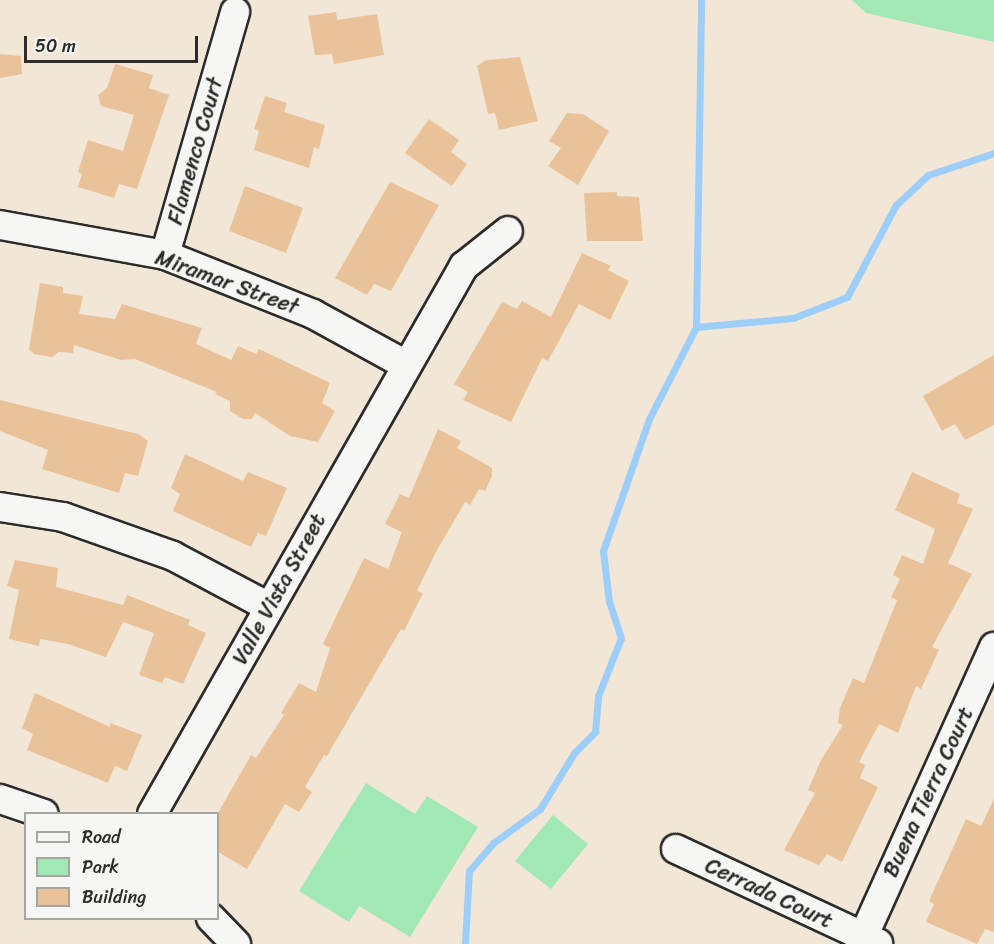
<!DOCTYPE html>
<html>
<head>
<meta charset="utf-8">
<style>
  body { margin:0 }
  #map { position:relative; width:994px; height:944px; overflow:hidden; background:#f2e6d7; font-family:Sriracha,sans-serif }
  div>[style] { position:absolute }
  .green>* { inset:0; background:#a1e8b5 }
  .stream>* { height:7px; margin:-3.5px; padding:0 3.5px; transform-origin:3.5px; border-radius:3.5px; background:#9ccef9 }
  .building>* { inset:0; background:#e9c299 }
  .roads { filter:drop-shadow(2px 0 #2b2b2b) drop-shadow(-2px 0 #2b2b2b) drop-shadow(0 2px #2b2b2b) drop-shadow(0 -2px #2b2b2b) }
  .minor>* { height:28px; margin:-14px; padding:0 14px; transform-origin:14px; border-radius:14px; background:#f6f6f2 }
  span { translate:-50% -50%; white-space:nowrap; text-align:center; line-height:1.15; -webkit-text-stroke:4.5px #f6f6f2; paint-order:stroke }
  .street-label { font-size:22px; color:#2b2b2b }
  .legend { position:absolute; left:24px; top:812px; width:195px; height:108px; box-sizing:border-box; background:#f6f6f2; border:2px solid #a5a5a2; margin:0; padding:8px 10px; list-style:none; font-size:18px; color:#2b2b2b }
  .legend li { display:flex; align-items:center; gap:12px; height:30px }
  .legend b { width:30px; border:2px solid #a5a5a2 }
  .scale { position:absolute; left:24px; top:36px; width:174px; height:27px; box-sizing:border-box; border:3px solid #2b2b2b; border-top:0; padding-left:8px; font-size:18px; line-height:21px; white-space:nowrap; color:#2b2b2b; -webkit-text-stroke:4px #f6f6f2; paint-order:stroke }
</style>
</head>
<body>
<div id="map">
  <div class="green">
    <div style="clip-path:polygon(852px 0,994px 0,994px 42px,866px 13px)"></div>
    <div style="clip-path:polygon(366px 783px,415px 814px,427px 796px,478px 827px,410px 937px,359px 906px,349px 922px,299px 891px)"></div>
    <div style="clip-path:polygon(553px 815px,588px 844px,551px 889px,515px 861px)"></div>
  </div>
  <div class="stream">
    <div style="left:696px;top:327px;width:97px;rotate:-5.3deg"></div>
    <div style="left:793px;top:318px;width:58px;rotate:-21.3deg"></div>
    <div style="left:847px;top:297px;width:104px;rotate:-62deg"></div>
    <div style="left:896px;top:205px;width:44px;rotate:-43.2deg"></div>
    <div style="left:928px;top:175px;width:70px;rotate:-18.4deg"></div>
    <div style="left:465px;top:944px;width:73px;rotate:-86.9deg"></div>
    <div style="left:469px;top:871px;width:37px;rotate:-49deg"></div>
    <div style="left:493px;top:843px;width:58px;rotate:-35.9deg"></div>
    <div style="left:540px;top:809px;width:66px;rotate:-58.7deg"></div>
    <div style="left:574px;top:753px;width:30px;rotate:-45deg"></div>
    <div style="left:595px;top:732px;width:36px;rotate:-85deg"></div>
    <div style="left:598px;top:696px;width:62px;rotate:-68.4deg"></div>
    <div style="left:621px;top:638px;width:38px;rotate:-108deg"></div>
    <div style="left:609px;top:602px;width:51px;rotate:-96.7deg"></div>
    <div style="left:603px;top:551px;width:140px;rotate:-70.8deg"></div>
    <div style="left:649px;top:419px;width:103px;rotate:-62.9deg"></div>
    <div style="left:696px;top:327px;width:327px;rotate:-89.1deg"></div>
  </div>
  <div class="building">
    <div style="clip-path:polygon(336px 12px,337px 20px,377px 14px,384px 55px,334px 64px,332px 54px,315px 55px,308px 16px)"></div>
    <div style="clip-path:polygon(0 54px,21px 56px,22px 74px,0 78px)"></div>
    <div style="clip-path:polygon(520px 57px,538px 121px,499px 130px,495px 113px,488px 114px,477px 66px,486px 60px)"></div>
    <div style="clip-path:polygon(115px 64px,153px 75px,149px 88px,169px 95px,137px 189px,119px 184px,114px 198px,78px 187px,82px 174px,78px 172px,88px 140px,123px 151px,134px 115px,101px 106px,98px 95px,107px 88px)"></div>
    <div style="clip-path:polygon(265px 96px,287px 103px,284px 112px,325px 125px,319px 149px,314px 147px,309px 168px,254px 150px,259px 131px,254px 129px)"></div>
    <div style="clip-path:polygon(567px 113px,583px 114px,609px 131px,578px 185px,548px 166px,561px 148px,549px 141px)"></div>
    <div style="clip-path:polygon(429px 119px,459px 140px,451px 152px,467px 164px,452px 186px,405px 153px)"></div>
    <div style="clip-path:polygon(390px 182px,439px 205px,391px 291px,374px 284px,367px 295px,335px 278px)"></div>
    <div style="clip-path:polygon(245px 186px,303px 208px,286px 253px,229px 231px)"></div>
    <div style="clip-path:polygon(617px 192px,617px 196px,639px 197px,643px 241px,587px 241px,584px 193px)"></div>
    <div style="clip-path:polygon(582px 253px,611px 266px,608px 270px,629px 281px,610px 320px,579px 304px,548px 361px,542px 358px,511px 422px,463px 400px,468px 392px,454px 384px,502px 302px,517px 309px,522px 301px,551px 317px)"></div>
    <div style="clip-path:polygon(40px 283px,63px 287px,63px 293px,83px 296px,79px 314px,115px 319px,122px 304px,202px 328px,196px 344px,231px 360px,238px 346px,256px 354px,259px 349px,330px 383px,322px 403px,335px 411px,318px 442px,290px 436px,255px 413px,252px 419px,243px 419px,230px 411px,230px 401px,215px 394px,217px 392px,135px 359px,121px 360px,74px 345px,73px 353px,59px 352px,52px 357px,34px 354px,29px 349px)"></div>
    <div style="clip-path:polygon(994px 355px,994px 425px,965px 440px,955px 424px,942px 431px,923px 396px)"></div>
    <div style="clip-path:polygon(0 400px,138px 434px,148px 441px,138px 476px,125px 473px,119px 493px,42px 469px,48px 450px,0 431px)"></div>
    <div style="clip-path:polygon(438px 429px,461px 441px,457px 448px,492px 468px,492px 476px,485px 491px,479px 489px,470px 505px,465px 502px,436px 552px,417px 591px,423px 593px,404px 631px,401px 629px,327px 756px,324px 755px,305px 787px,312px 792px,299px 812px,285px 804px,247px 869px,218px 852px,218px 813px,251px 755px,256px 758px,284px 715px,281px 713px,299px 683px,316px 692px,330px 648px,323px 644px,364px 558px,388px 569px,402px 532px,385px 524px,400px 494px,409px 498px)"></div>
    <div style="clip-path:polygon(185px 454px,243px 481px,248px 472px,287px 488px,266px 536px,258px 533px,251px 547px,173px 511px,180px 494px,171px 488px)"></div>
    <div style="clip-path:polygon(912px 472px,960px 494px,957px 503px,973px 509px,948px 563px,972px 574px,932px 647px,939px 650px,921px 689px,916px 686px,898px 733px,879px 724px,859px 762px,865px 765px,860px 778px,878px 787px,842px 862px,827px 854px,819px 865px,784px 850px,815px 793px,808px 790px,821px 760px,843px 725px,838px 723px,840px 708px,853px 678px,864px 683px,897px 600px,891px 597px,900px 579px,893px 575px,902px 555px,923px 564px,935px 529px,895px 510px)"></div>
    <div style="clip-path:polygon(15px 560px,58px 568px,56px 587px,123px 605px,127px 595px,190px 620px,188px 625px,206px 633px,183px 684px,165px 677px,162px 683px,139px 675px,154px 633px,123px 622px,106px 657px,68px 644px,40px 639px,39px 646px,9px 639px,19px 590px,7px 586px)"></div>
    <div style="clip-path:polygon(35px 693px,110px 727px,110px 723px,142px 735px,127px 771px,115px 766px,108px 783px,27px 750px,33px 734px,22px 728px)"></div>
    <div style="clip-path:polygon(994px 799px,994px 932px,985px 929px,977px 944px,926px 922px,934px 904px,929px 901px,966px 819px,981px 826px)"></div>
  </div>
  <div class="roads">
    <div class="minor">
      <div style="left:0;top:225px;width:168px;rotate:10.3deg"></div>
      <div style="left:165px;top:255px;width:159px;rotate:21.7deg"></div>
      <div style="left:313px;top:314px;width:106px;rotate:28.7deg"></div>
      <div style="left:165px;top:255px;width:253px;rotate:-73.9deg"></div>
      <div style="left:0;top:507px;width:64px;rotate:9deg"></div>
      <div style="left:63px;top:517px;width:117px;rotate:19.5deg"></div>
      <div style="left:173px;top:556px;width:109px;rotate:28deg"></div>
      <div style="left:0;top:799px;width:46px;rotate:18.8deg"></div>
      <div style="left:152px;top:814px;width:631px;rotate:-60.35deg"></div>
      <div style="left:464px;top:266px;width:56px;rotate:-38.5deg"></div>
      <div style="left:676px;top:849px;width:223px;rotate:25deg"></div>
      <div style="left:211px;top:918px;width:36px;rotate:46deg"></div>
      <div style="left:860px;top:944px;width:326px;rotate:-65.7deg"></div>
    </div>
  </div>
  <div class="street-label">
    <span style="left:195px;top:151px;rotate:-74deg">Flamenco Court</span>
    <span style="left:227px;top:282px;rotate:20deg">Miramar Street</span>
    <span style="left:279px;top:589px;rotate:-61deg">Valle Vista Street</span>
    <span style="left:928px;top:792px;rotate:-65deg">Buena Tierra Court</span>
    <span style="left:769px;top:893px;rotate:25deg">Cerrada Court</span>
  </div>
  <ul class="legend">
  <li><b style="height:8px;background:#f6f6f2"></b>Road</li>
  <li><b style="height:16px;background:#a1e8b5"></b>Park</li>
  <li><b style="height:16px;background:#e9c299"></b>Building</li>
  </ul>
  <div class="scale">50 m</div>
</div>
</body>
</html>
